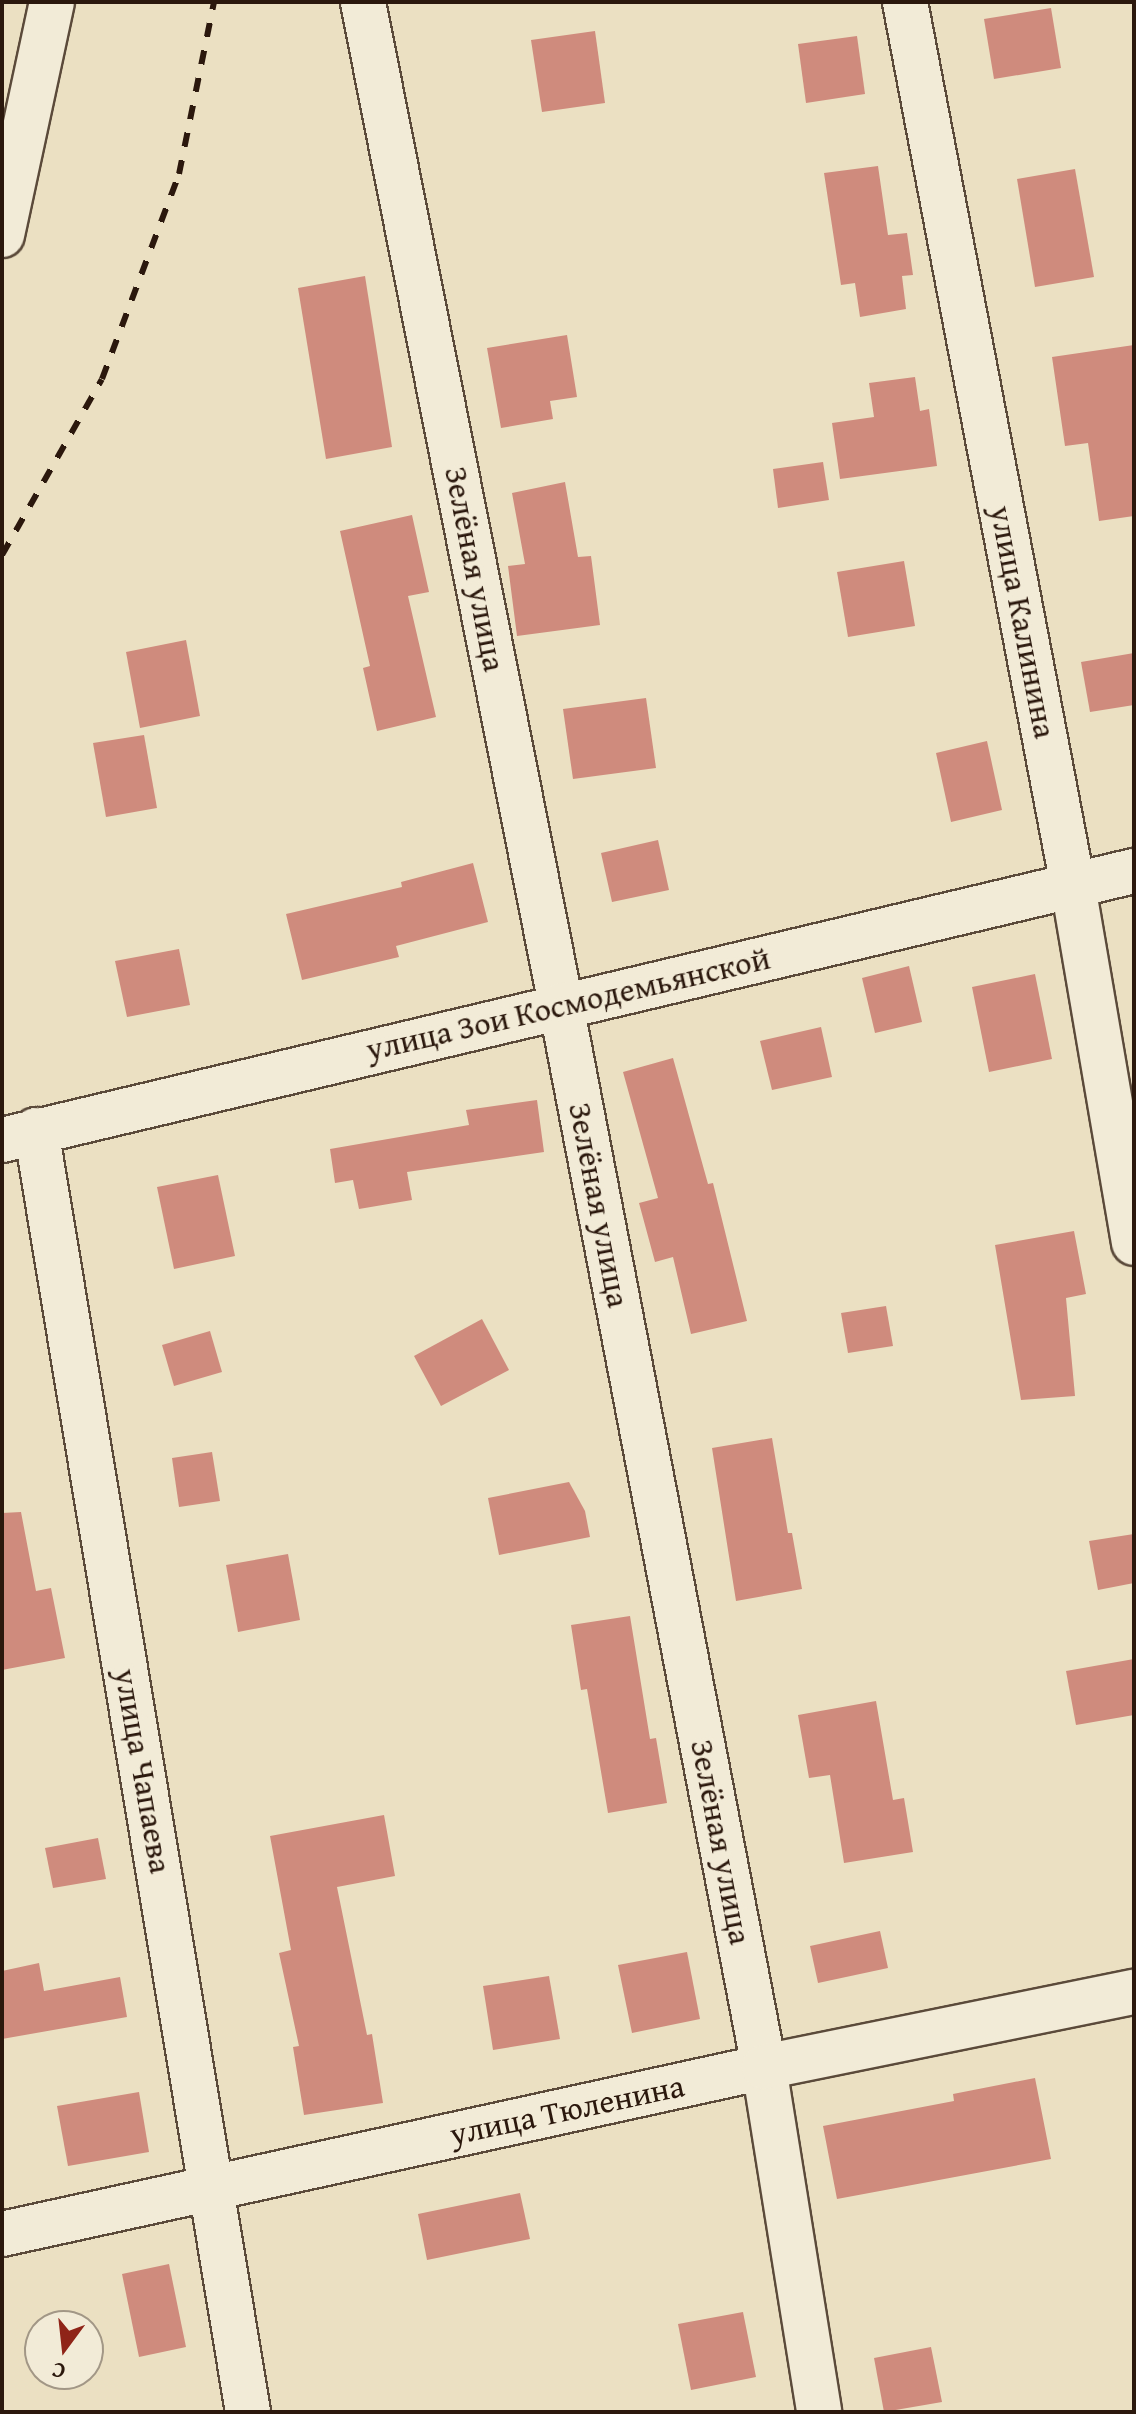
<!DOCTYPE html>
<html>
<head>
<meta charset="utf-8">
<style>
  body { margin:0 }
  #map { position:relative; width:1136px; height:2414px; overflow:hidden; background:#ebe0c2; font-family:"Gentium Book Plus",serif }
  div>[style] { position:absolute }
  .building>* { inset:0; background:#cf8b7d }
  .roads { filter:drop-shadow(2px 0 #5b4a3a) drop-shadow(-2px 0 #5b4a3a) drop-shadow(0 2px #5b4a3a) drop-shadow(0 -2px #5b4a3a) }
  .minor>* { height:44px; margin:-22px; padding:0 22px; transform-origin:22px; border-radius:22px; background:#f2ebd7 }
  .rail>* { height:6px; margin-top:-3px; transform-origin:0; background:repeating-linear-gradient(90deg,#2b180d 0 14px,transparent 0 28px) }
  span { translate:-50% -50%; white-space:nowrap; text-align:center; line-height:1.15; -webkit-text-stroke:8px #f2ebd7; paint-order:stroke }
  .street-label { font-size:32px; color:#2b180d }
  .frame { position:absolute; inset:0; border:4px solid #2b180d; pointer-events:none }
  .north { position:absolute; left:24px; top:2310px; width:80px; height:80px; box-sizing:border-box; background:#f2ebd7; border:2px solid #a29786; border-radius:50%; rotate:195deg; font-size:22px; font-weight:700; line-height:32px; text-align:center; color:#2b180d }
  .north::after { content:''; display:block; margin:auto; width:28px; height:36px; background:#8f2418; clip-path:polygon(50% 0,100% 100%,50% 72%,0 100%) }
</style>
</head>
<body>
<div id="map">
  <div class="building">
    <div style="clip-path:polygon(1051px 8px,1061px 68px,994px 79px,984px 19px)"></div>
    <div style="clip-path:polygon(595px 31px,605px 103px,542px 112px,531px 40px)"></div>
    <div style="clip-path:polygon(857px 36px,865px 94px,806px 103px,798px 44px)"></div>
    <div style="clip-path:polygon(878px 166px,888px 235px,907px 233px,913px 275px,902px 276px,906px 309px,860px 317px,855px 283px,841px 285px,824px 173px)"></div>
    <div style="clip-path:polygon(1075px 169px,1094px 277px,1035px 287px,1017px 179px)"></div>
    <div style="clip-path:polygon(365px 276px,392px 447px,326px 459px,298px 288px)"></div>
    <div style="clip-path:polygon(567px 335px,577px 397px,550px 401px,553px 419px,501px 428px,487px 348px)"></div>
    <div style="clip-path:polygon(1134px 345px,1134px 516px,1099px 521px,1088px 443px,1065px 446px,1052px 357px)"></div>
    <div style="clip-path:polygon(915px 377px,920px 411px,929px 409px,937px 466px,840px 479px,832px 423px,874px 417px,869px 383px)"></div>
    <div style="clip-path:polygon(823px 462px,829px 500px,778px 508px,773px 469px)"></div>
    <div style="clip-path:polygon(565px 482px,578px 557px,591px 556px,600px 625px,517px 636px,508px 566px,525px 564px,512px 493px)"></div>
    <div style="clip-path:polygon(412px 515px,429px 592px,408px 596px,436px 717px,377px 731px,363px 668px,370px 666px,340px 531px)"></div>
    <div style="clip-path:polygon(904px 561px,915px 626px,848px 637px,837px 572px)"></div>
    <div style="clip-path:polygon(186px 640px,200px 716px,140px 728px,126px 652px)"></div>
    <div style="clip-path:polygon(1134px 653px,1134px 705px,1090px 712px,1081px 662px)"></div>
    <div style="clip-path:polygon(646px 698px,656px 768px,573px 779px,563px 709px)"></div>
    <div style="clip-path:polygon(144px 735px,157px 808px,106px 817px,93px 743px)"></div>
    <div style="clip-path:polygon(987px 741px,1002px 810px,951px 822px,936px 753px)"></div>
    <div style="clip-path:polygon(658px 840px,669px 890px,612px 902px,601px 853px)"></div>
    <div style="clip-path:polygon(473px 863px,488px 922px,396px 946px,399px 957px,302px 980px,286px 914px,402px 887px,401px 882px)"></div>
    <div style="clip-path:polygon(179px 949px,190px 1005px,127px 1017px,115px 961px)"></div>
    <div style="clip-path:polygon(909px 966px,922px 1022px,875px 1033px,862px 978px)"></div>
    <div style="clip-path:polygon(1035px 974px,1052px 1059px,989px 1072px,972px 987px)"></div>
    <div style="clip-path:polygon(821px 1027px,832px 1077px,772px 1090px,760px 1041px)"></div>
    <div style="clip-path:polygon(673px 1058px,708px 1184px,713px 1183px,747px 1321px,691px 1334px,673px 1257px,655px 1262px,639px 1203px,658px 1198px,623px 1072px)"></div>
    <div style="clip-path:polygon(537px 1100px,544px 1152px,407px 1172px,412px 1200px,359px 1209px,353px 1180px,335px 1183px,330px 1149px,469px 1125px,466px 1110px)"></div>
    <div style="clip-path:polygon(218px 1175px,235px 1256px,174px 1269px,157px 1187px)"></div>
    <div style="clip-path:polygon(1074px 1231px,1086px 1294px,1066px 1298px,1075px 1396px,1021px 1400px,995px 1245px)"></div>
    <div style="clip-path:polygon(886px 1306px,893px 1346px,848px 1353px,841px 1313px)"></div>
    <div style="clip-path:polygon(482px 1319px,509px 1370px,441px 1406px,414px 1356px)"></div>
    <div style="clip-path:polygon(210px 1331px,222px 1372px,174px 1386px,162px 1345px)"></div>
    <div style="clip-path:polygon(772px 1438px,788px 1533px,792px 1533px,802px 1589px,736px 1601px,712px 1448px)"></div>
    <div style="clip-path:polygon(212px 1452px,220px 1501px,179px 1507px,172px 1458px)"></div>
    <div style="clip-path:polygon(569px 1482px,585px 1511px,590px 1537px,499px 1555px,488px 1498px)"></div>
    <div style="clip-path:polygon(21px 1512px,36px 1591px,51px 1588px,65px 1658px,2px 1670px,2px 1513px)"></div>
    <div style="clip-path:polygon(1134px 1534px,1134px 1583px,1098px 1590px,1089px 1541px)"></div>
    <div style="clip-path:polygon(288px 1554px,300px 1620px,238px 1632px,226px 1565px)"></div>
    <div style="clip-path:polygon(630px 1616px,650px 1739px,656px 1738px,667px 1803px,608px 1813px,587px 1689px,581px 1690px,571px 1625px)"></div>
    <div style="clip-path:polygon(1134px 1659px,1134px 1715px,1076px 1725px,1066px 1671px)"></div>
    <div style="clip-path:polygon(876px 1701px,893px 1800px,904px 1798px,913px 1852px,844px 1863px,830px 1775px,809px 1778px,798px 1715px)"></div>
    <div style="clip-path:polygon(384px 1815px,395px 1876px,337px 1887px,367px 2035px,372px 2034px,383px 2103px,304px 2115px,293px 2047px,299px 2046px,279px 1953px,291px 1950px,270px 1836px)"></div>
    <div style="clip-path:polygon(98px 1838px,106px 1879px,53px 1888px,45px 1848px)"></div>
    <div style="clip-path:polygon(880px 1931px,888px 1968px,818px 1983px,810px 1946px)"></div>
    <div style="clip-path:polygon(687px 1952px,700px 2019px,632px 2033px,618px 1965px)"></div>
    <div style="clip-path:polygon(39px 1963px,44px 1991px,120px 1977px,127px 2017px,2px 2039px,2px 1971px)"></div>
    <div style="clip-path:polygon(549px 1976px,560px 2039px,493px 2050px,483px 1986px)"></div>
    <div style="clip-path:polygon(1035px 2078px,1051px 2159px,837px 2199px,823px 2126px,954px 2101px,953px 2094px)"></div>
    <div style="clip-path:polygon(139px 2092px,149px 2152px,68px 2166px,57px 2106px)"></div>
    <div style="clip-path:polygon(520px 2193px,530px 2239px,427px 2260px,418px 2214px)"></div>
    <div style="clip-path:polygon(169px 2264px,186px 2347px,139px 2357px,122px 2274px)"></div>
    <div style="clip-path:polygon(743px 2312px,756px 2377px,691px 2390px,678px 2324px)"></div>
    <div style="clip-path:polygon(931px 2347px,942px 2402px,884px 2412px,874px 2358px)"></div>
  </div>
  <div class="roads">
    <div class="minor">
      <div style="left:363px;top:2px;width:1022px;rotate:78.83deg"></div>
      <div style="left:561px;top:1005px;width:1081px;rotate:79.18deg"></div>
      <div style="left:764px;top:2067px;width:349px;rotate:80.9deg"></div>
      <div style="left:905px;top:2px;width:900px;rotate:79.24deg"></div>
      <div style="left:1073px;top:886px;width:362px;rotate:80.3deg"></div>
      <div style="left:2px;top:235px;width:238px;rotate:-77.9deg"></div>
      <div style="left:36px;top:1130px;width:1299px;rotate:80.61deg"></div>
      <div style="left:2px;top:1140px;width:1164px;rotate:-13.37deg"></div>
      <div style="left:2px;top:2234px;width:780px;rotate:-12.36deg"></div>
      <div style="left:764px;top:2067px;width:378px;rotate:-11.5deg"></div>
    </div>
  </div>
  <div class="rail">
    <div style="left:2px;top:555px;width:202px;rotate:-60.4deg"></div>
    <div style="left:102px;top:379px;width:219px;rotate:-69.4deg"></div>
    <div style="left:179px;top:174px;width:176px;rotate:-78.5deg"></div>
  </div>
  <div class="street-label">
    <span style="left:475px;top:569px;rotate:79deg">Зелёная улица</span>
    <span style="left:1023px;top:622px;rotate:79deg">улица Калинина</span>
    <span style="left:568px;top:1004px;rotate:-13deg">улица Зои Космодемьянской</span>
    <span style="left:599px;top:1205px;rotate:79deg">Зелёная улица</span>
    <span style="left:143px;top:1771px;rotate:80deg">улица Чапаева</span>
    <span style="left:721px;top:1842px;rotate:79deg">Зелёная улица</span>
    <span style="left:567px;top:2110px;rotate:-12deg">улица Тюленина</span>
  </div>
  <div class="frame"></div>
  <div class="north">С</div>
</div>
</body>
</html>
